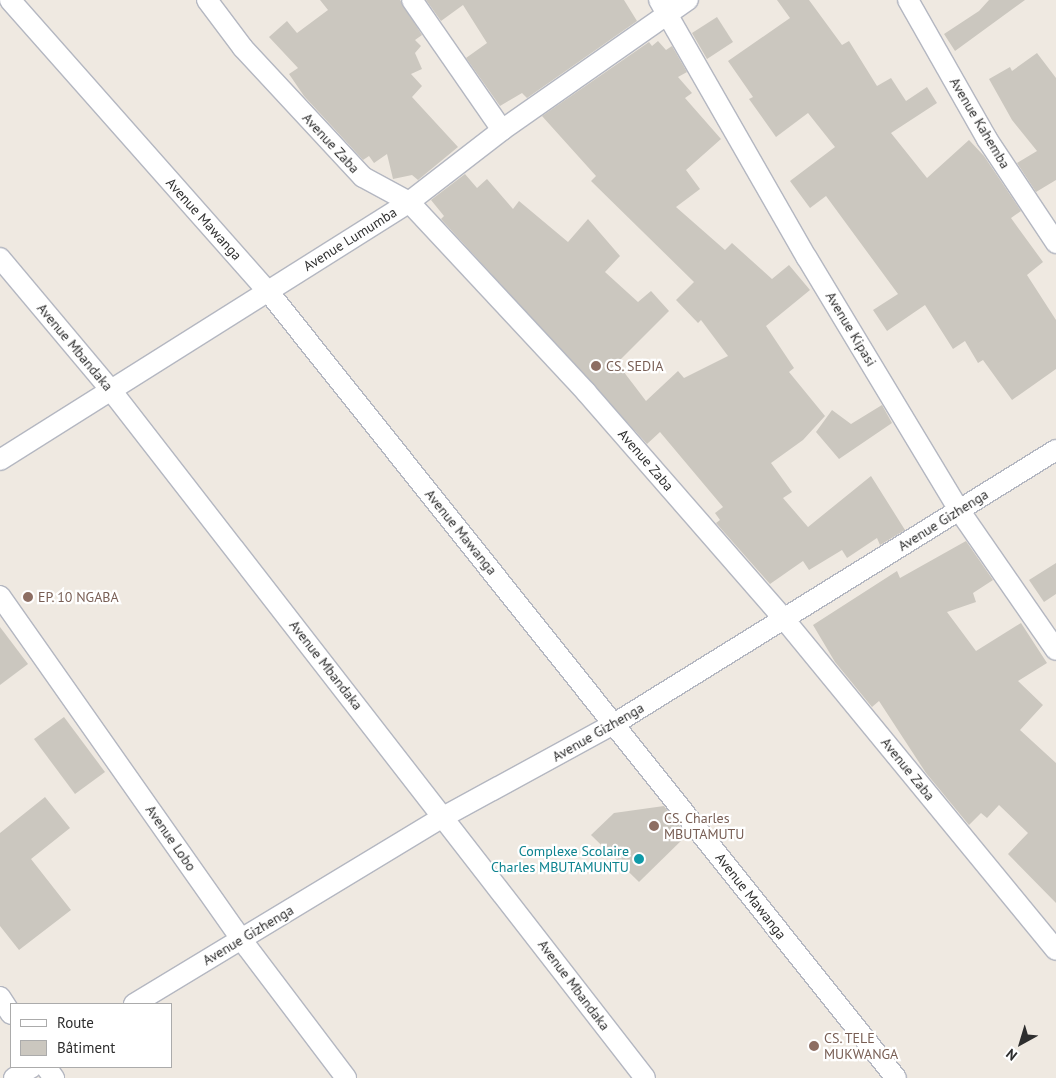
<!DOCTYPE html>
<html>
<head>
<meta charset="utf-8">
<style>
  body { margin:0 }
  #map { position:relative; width:1056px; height:1078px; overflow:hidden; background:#efe9e1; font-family:"PT Sans",sans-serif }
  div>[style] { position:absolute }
  .building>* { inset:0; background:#cbc7bf }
  .roads { filter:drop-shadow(1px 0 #b4b7c1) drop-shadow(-1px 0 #b4b7c1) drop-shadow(0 1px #b4b7c1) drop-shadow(0 -1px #b4b7c1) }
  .minor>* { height:20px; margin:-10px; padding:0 10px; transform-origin:10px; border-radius:10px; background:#fff }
  .dots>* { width:14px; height:14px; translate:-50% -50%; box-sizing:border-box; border:2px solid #fff; border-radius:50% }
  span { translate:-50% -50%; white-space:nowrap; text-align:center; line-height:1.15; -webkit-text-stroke:4.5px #fff; paint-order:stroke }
  .street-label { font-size:14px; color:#2e2e2e }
  .education-label { font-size:14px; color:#785e54 }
  .left { translate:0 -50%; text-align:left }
  .culture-label { font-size:14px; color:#0d838f }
  .right { translate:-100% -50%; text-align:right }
  .legend { position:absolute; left:10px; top:1003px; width:162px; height:65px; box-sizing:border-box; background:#fff; border:1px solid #ababab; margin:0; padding:6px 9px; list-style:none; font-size:15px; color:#2e2e2e }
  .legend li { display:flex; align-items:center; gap:10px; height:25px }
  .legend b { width:25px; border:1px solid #ababab }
  .north { position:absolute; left:996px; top:1018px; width:50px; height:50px; -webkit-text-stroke:4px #fff; paint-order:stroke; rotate:219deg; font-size:14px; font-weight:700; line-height:20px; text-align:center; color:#2e2e2e }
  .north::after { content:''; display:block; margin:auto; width:18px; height:22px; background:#2e2e2e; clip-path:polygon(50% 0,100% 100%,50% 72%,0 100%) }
</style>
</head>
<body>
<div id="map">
  <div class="building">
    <div style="clip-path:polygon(320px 0,400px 0,422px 35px,415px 40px,421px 46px,415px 53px,422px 69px,411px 74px,422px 86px,412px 97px,458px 147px,418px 180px,412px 175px,393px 179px,387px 154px,374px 163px,369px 156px,363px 160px,304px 96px,289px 74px,298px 68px,269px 37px,287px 21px,297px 33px,328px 10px)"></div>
    <div style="clip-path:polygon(426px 0,624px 0,637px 21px,527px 98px,522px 93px,500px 106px,466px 58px,487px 43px,463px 5px,441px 21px)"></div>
    <div style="clip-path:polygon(777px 0,809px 0,842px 45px,849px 41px,877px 86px,891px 78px,906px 101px,927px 87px,937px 103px,891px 133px,927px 178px,969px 140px,984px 156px,1021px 211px,1011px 218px,1043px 262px,1027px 275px,1056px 320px,1056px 369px,1012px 400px,983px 360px,978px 363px,965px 341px,953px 349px,925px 305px,887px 331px,873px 310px,898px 294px,826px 196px,810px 208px,790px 181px,835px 147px,808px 113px,776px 137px,749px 99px,753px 97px,728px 61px,790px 18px)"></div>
    <div style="clip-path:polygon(989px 0,1025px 0,955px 51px,944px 34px,979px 11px)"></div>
    <div style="clip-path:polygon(717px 17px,733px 42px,707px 59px,692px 33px)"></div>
    <div style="clip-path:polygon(658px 41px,666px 50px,672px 46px,687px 72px,678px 77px,692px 93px,685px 98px,721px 139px,686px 170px,700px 189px,676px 207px,725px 250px,732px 243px,772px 279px,789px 265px,810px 290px,766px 326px,794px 368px,789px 372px,825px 416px,803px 440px,771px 463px,792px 492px,783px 498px,808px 527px,871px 476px,905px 530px,880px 545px,877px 538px,847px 558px,842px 550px,809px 570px,803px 561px,770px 584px,716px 523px,720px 520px,715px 513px,723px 507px,660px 432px,647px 444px,441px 219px,444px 216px,431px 200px,465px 174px,477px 188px,487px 179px,513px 209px,519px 201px,568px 242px,588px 219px,620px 256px,605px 272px,638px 302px,651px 291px,669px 311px,617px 363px,646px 401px,678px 371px,684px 378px,728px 356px,701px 320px,698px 323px,676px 300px,694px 282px,591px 181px,596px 176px,542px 116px,649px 42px,652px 46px)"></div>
    <div style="clip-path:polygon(1037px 53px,1056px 78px,1056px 180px,1036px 192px,1017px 163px,1037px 151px,1012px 120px,989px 79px,1010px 67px,1012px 71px)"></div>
    <div style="clip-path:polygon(882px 405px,892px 423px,839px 459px,816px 432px,832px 410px,851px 424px)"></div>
    <div style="clip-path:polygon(966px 541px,993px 580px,973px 593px,976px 602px,947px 612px,976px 651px,1021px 623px,1047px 663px,1018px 681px,1043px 705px,1020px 730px,1056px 763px,1056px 903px,1008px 854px,1028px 833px,999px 805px,987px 818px,981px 813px,969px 825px,926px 773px,879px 701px,872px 707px,835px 662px,813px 625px,897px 571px,900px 578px)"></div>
    <div style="clip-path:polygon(1056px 563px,1056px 594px,1044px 602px,1029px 580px)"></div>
    <div style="clip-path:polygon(0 627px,28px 664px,0 685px)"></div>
    <div style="clip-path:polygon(64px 717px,105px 772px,75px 794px,34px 739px)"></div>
    <div style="clip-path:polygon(45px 797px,70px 828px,31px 859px,71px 910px,19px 950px,0 926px,0 833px)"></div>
    <div style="clip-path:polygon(664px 806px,687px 835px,639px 882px,591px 835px,614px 813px)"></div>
  </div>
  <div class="roads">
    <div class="minor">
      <div style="left:10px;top:0;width:387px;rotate:48.5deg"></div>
      <div style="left:267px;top:290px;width:1008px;rotate:51.4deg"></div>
      <div style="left:207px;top:0;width:60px;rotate:53.1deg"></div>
      <div style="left:243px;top:48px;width:176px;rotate:47.1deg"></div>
      <div style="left:363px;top:177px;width:52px;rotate:28.5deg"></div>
      <div style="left:409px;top:202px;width:260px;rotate:47deg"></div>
      <div style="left:586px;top:392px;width:301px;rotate:48.9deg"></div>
      <div style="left:784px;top:619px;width:428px;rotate:50.6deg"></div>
      <div style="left:412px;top:0;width:158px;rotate:55.3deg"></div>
      <div style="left:659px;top:0;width:297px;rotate:60.2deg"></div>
      <div style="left:807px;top:258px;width:294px;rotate:58.9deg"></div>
      <div style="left:959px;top:510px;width:170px;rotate:55.3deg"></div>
      <div style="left:908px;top:0;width:160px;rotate:60.4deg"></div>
      <div style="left:987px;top:139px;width:125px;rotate:56.4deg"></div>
      <div style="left:0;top:258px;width:171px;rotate:50deg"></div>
      <div style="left:110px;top:389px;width:872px;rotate:52.17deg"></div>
      <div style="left:0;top:460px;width:484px;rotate:-32.2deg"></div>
      <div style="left:409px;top:202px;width:118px;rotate:-37.7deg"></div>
      <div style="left:502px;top:130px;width:227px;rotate:-35deg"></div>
      <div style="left:0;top:596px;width:419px;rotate:54.9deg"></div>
      <div style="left:241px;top:939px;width:174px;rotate:52.9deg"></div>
      <div style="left:0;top:997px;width:20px;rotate:57deg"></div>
      <div style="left:134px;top:1004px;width:363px;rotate:-31.2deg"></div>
      <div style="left:445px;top:816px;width:192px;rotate:-28.6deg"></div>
      <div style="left:614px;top:724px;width:520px;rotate:-31.8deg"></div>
      <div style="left:46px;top:1067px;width:14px;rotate:54deg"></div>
      <div style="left:14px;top:1078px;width:21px;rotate:-31deg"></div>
    </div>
  </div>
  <div class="dots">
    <div style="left:596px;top:366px;background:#8d6e63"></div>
    <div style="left:28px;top:597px;background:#8d6e63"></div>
    <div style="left:654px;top:826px;background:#8d6e63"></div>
    <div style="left:639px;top:859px;background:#0f9aa8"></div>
    <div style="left:814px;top:1046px;background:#8d6e63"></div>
  </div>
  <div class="street-label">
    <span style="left:980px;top:123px;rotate:59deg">Avenue Kahemba</span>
    <span style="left:331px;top:143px;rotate:47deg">Avenue Zaba</span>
    <span style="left:204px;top:219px;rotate:48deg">Avenue Mawanga</span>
    <span style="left:350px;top:239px;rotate:-32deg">Avenue Lumumba</span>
    <span style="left:851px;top:329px;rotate:59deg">Avenue Kipasi</span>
    <span style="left:75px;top:347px;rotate:50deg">Avenue Mbandaka</span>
    <span style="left:646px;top:460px;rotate:49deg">Avenue Zaba</span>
    <span style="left:943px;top:520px;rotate:-32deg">Avenue Gizhenga</span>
    <span style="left:461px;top:532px;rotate:51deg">Avenue Mawanga</span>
    <span style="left:326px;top:665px;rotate:52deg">Avenue Mbandaka</span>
    <span style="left:598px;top:732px;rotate:-30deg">Avenue Gizhenga</span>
    <span style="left:908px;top:769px;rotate:51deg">Avenue Zaba</span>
    <span style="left:171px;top:838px;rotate:55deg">Avenue Lobo</span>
    <span style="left:751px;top:896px;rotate:52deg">Avenue Mawanga</span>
    <span style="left:248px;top:935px;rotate:-31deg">Avenue Gizhenga</span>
    <span style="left:574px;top:985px;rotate:53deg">Avenue Mbandaka</span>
  </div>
  <div class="education-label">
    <span class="left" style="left:606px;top:366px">CS. SEDIA</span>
    <span class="left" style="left:38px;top:597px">EP. 10 NGABA</span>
    <span class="left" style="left:664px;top:826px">CS. Charles<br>MBUTAMUTU</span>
    <span class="left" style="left:824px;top:1046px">CS. TELE<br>MUKWANGA</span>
  </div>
  <div class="culture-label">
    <span class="right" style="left:629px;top:859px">Complexe Scolaire<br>Charles MBUTAMUNTU</span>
  </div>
  <ul class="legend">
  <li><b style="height:6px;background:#fff"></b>Route</li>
  <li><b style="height:14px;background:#cbc7bf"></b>Bâtiment</li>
  </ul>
  <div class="north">N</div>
</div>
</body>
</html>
